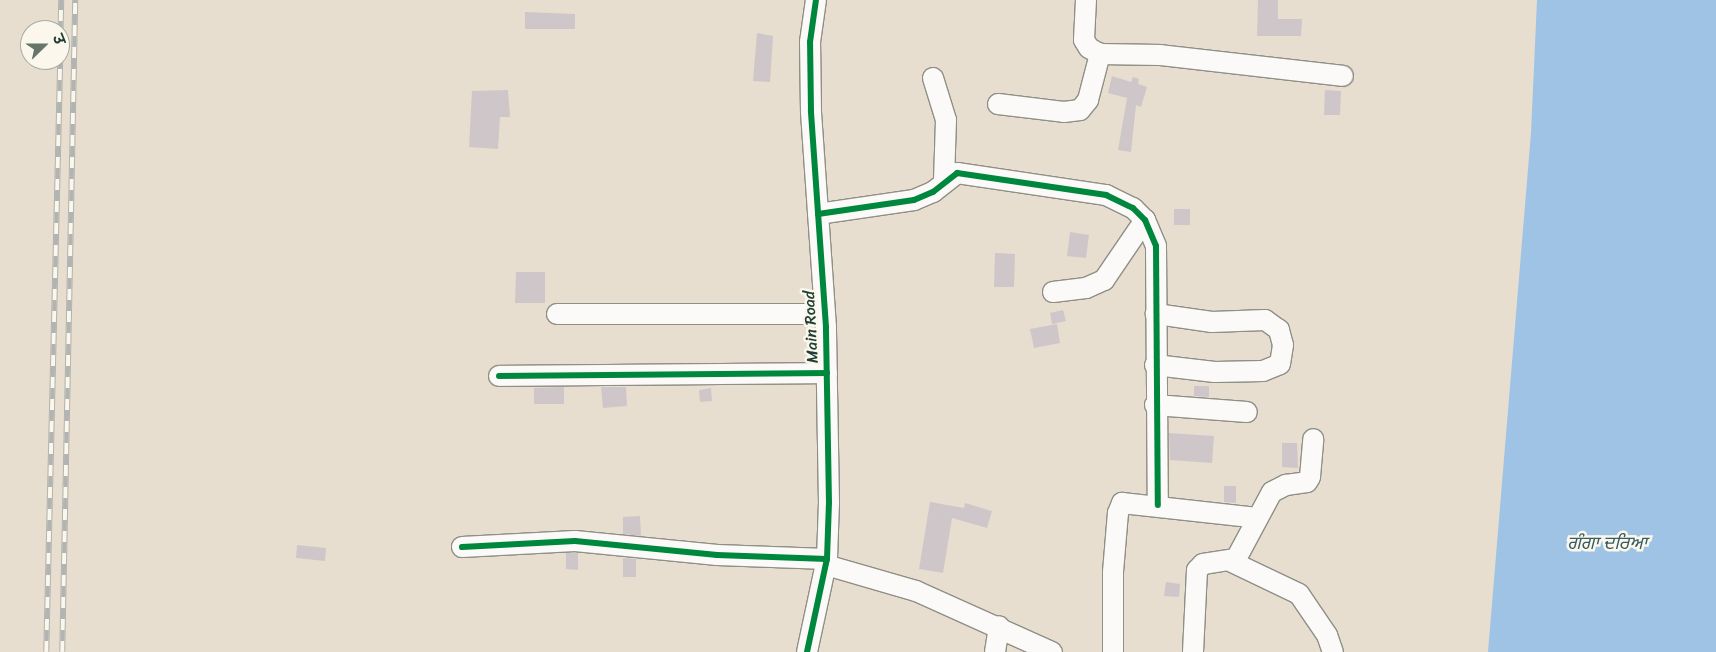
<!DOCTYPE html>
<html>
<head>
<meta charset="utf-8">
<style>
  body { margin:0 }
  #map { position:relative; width:1716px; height:652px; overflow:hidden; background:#e7decf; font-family:Sriracha,"Playpen Sans Deva","Noto Sans Gurmukhi",sans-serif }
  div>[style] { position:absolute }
  .water>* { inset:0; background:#9ec3e5 }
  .building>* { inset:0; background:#cfc6ca }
  .roads { filter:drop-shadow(1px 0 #8e8f86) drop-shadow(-1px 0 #8e8f86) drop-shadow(0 1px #8e8f86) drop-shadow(0 -1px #8e8f86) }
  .minor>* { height:20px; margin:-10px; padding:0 10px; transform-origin:10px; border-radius:10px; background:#fbfaf8 }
  .rail>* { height:5.5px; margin-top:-2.75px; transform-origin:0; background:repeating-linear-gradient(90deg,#fbf7ec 0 11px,#b2b4b1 0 22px); box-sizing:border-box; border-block:1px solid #b2b4b1 }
  .cycleway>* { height:6px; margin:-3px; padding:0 3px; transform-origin:3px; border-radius:3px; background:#00873e }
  span { translate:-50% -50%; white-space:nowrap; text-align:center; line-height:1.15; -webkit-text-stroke:5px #fbf7ec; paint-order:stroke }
  .street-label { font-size:16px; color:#1f3d34 }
  .water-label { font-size:18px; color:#375c63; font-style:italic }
  .north { position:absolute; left:20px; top:20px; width:50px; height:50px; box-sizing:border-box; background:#fbf7ec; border:1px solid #a3ada2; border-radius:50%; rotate:68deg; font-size:14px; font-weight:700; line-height:20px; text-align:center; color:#1f3d34 }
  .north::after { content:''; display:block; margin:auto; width:18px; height:22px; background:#65756a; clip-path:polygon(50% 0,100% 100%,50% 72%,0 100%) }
</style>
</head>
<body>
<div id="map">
  <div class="water">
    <div style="clip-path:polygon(1537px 0,1716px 0,1716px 652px,1488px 652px,1531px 133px)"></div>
  </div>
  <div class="building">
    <div style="clip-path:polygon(1258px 0,1278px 0,1278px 19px,1302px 19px,1301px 36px,1257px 36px)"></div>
    <div style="clip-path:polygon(525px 12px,575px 14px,575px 29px,525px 29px)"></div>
    <div style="clip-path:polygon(757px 33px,773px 36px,770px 82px,753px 81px)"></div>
    <div style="clip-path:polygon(1112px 76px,1131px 82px,1133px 77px,1139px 79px,1138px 84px,1147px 87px,1141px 107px,1136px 105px,1131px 152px,1118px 150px,1127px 98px,1108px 93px)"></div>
    <div style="clip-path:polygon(508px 90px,510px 117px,500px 117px,498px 149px,469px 147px,472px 91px)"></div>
    <div style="clip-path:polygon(1325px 90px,1341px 91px,1340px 115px,1324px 115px)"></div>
    <div style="clip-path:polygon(1174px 209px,1190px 209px,1190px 225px,1174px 225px)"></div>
    <div style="clip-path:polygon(1070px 232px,1089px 235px,1086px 258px,1067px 256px)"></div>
    <div style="clip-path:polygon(995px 253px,1015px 254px,1014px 287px,994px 287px)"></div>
    <div style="clip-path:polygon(516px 272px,545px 272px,545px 303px,515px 303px)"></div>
    <div style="clip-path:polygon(1063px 310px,1066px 321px,1052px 324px,1050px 313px)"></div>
    <div style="clip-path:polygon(1057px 324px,1060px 343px,1034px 348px,1030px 329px)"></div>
    <div style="clip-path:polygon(1194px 386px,1209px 386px,1209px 397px,1194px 396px)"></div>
    <div style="clip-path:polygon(564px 387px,564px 404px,534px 404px,534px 388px)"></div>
    <div style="clip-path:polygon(601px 387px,626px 387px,627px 406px,603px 408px)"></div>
    <div style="clip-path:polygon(711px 388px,712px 401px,700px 402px,699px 390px)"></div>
    <div style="clip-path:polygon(1169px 433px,1214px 436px,1212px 463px,1170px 460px)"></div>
    <div style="clip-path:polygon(1282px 443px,1297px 443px,1298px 468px,1282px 467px)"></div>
    <div style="clip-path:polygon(1224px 486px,1236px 486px,1236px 503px,1224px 502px)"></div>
    <div style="clip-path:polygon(930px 502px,964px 508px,965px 503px,992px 511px,987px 528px,952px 518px,943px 573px,919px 569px)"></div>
    <div style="clip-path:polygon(640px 516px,641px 536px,623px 534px,623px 517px)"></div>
    <div style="clip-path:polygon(297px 545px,326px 548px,325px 561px,296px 558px)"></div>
    <div style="clip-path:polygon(566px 553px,578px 553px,578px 570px,566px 569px)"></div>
    <div style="clip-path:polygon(623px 558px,636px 559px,636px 577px,623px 577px)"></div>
    <div style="clip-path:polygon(1166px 582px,1180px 584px,1179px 597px,1164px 596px)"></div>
  </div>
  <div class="roads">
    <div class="minor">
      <div style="left:1086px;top:0;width:40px;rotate:92.9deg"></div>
      <div style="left:1084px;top:40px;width:9px;rotate:58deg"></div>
      <div style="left:1089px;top:48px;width:13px;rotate:29deg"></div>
      <div style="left:1100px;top:54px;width:60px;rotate:1deg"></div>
      <div style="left:1160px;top:55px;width:184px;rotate:6.5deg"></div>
      <div style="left:933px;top:78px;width:44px;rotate:72.8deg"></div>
      <div style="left:946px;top:120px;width:61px;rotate:91.9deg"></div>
      <div style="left:998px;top:104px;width:66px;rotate:6.9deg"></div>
      <div style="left:1064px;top:112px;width:16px;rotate:-7deg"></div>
      <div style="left:1080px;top:110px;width:13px;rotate:-51deg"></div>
      <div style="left:1088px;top:100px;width:48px;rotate:-75.4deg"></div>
      <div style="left:818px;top:214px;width:97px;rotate:-8.3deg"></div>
      <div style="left:914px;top:200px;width:21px;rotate:-23deg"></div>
      <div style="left:933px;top:192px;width:31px;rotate:-38deg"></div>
      <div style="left:957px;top:173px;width:151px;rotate:8.4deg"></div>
      <div style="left:1106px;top:195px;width:30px;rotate:26deg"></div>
      <div style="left:1133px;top:208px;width:17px;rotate:45deg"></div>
      <div style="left:1145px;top:220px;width:28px;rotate:67deg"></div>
      <div style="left:1156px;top:246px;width:259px;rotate:89.6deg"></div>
      <div style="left:1053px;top:292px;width:33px;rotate:-7deg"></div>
      <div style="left:1086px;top:288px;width:20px;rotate:-24deg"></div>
      <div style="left:1104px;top:280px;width:73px;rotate:-55.7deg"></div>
      <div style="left:557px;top:314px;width:268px"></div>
      <div style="left:1155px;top:365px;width:60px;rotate:6.7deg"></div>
      <div style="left:1215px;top:372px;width:48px;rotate:-1.2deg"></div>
      <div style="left:1263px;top:371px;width:18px;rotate:-22deg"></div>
      <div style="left:1280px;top:364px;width:19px;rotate:-81deg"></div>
      <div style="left:1283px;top:345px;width:16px;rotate:-105deg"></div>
      <div style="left:1279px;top:330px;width:17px;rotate:-144deg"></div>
      <div style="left:1265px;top:320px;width:53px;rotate:177.8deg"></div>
      <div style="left:1212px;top:322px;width:57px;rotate:-171.9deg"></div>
      <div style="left:499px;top:376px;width:328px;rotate:-0.5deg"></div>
      <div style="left:1155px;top:405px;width:92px;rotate:4.4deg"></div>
      <div style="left:462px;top:547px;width:113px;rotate:-3deg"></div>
      <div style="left:575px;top:541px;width:143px;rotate:5.6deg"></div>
      <div style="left:717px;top:555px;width:110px;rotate:2.1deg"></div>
      <div style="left:1232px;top:562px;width:74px;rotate:25.5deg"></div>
      <div style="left:1299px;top:594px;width:50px;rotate:55.7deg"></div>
      <div style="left:1327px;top:635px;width:18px;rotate:71deg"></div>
      <div style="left:826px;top:565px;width:94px;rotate:16.1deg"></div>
      <div style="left:916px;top:591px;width:149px;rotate:24.2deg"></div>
      <div style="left:807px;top:652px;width:95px;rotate:-77.9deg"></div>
      <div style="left:827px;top:559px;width:56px;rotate:-88deg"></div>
      <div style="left:829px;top:503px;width:176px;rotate:-91deg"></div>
      <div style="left:826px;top:327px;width:217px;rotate:-94deg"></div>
      <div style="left:811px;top:111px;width:69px;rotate:-90.8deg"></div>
      <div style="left:810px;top:42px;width:42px;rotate:-81.9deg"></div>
      <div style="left:995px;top:652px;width:26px;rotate:-81deg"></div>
      <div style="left:1113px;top:652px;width:80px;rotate:-90deg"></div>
      <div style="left:1113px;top:572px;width:59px;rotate:-85.2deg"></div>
      <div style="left:1118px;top:513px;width:11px;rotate:-68deg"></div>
      <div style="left:1122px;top:503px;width:136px;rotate:6.3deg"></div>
      <div style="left:1193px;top:652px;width:82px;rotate:-87.2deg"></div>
      <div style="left:1197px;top:570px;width:8px;rotate:-45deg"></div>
      <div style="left:1203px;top:564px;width:33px;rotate:-9deg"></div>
      <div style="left:1236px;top:559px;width:76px;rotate:-61.8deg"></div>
      <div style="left:1272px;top:492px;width:16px;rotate:-27deg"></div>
      <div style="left:1286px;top:485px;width:21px;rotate:-8deg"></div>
      <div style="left:1307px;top:482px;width:6px;rotate:-59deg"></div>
      <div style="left:1310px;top:477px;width:38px;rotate:-85deg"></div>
    </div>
  </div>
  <div class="rail">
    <div style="left:60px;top:43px;width:43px;rotate:-88.7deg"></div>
    <div style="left:46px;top:652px;width:592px;rotate:-88.65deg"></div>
    <div style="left:62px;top:652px;width:652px;rotate:-88.86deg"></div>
  </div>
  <div class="cycleway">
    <div style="left:818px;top:214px;width:97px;rotate:-8.3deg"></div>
    <div style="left:914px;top:200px;width:21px;rotate:-23deg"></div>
    <div style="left:933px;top:192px;width:31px;rotate:-38deg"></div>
    <div style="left:957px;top:173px;width:151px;rotate:8.4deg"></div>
    <div style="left:1106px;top:195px;width:30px;rotate:26deg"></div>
    <div style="left:1133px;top:208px;width:17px;rotate:45deg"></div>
    <div style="left:1145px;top:220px;width:28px;rotate:67deg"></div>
    <div style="left:1156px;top:246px;width:259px;rotate:89.6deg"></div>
    <div style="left:499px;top:376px;width:328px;rotate:-0.5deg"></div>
    <div style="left:462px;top:547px;width:113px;rotate:-3deg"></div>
    <div style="left:575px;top:541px;width:143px;rotate:5.6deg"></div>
    <div style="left:717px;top:555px;width:110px;rotate:2.1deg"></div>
    <div style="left:807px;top:652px;width:95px;rotate:-77.9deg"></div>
    <div style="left:827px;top:559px;width:56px;rotate:-88deg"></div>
    <div style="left:829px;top:503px;width:176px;rotate:-91deg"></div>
    <div style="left:826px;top:327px;width:217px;rotate:-94deg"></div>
    <div style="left:811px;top:111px;width:69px;rotate:-90.8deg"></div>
    <div style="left:810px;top:42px;width:42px;rotate:-81.9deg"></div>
  </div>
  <div class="street-label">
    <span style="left:811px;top:327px;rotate:-93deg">Main Road</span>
  </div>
  <div class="water-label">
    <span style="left:1607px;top:543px">ਗੰਗਾ ਦਰਿਆ</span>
  </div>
  <div class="north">उ</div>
</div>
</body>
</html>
